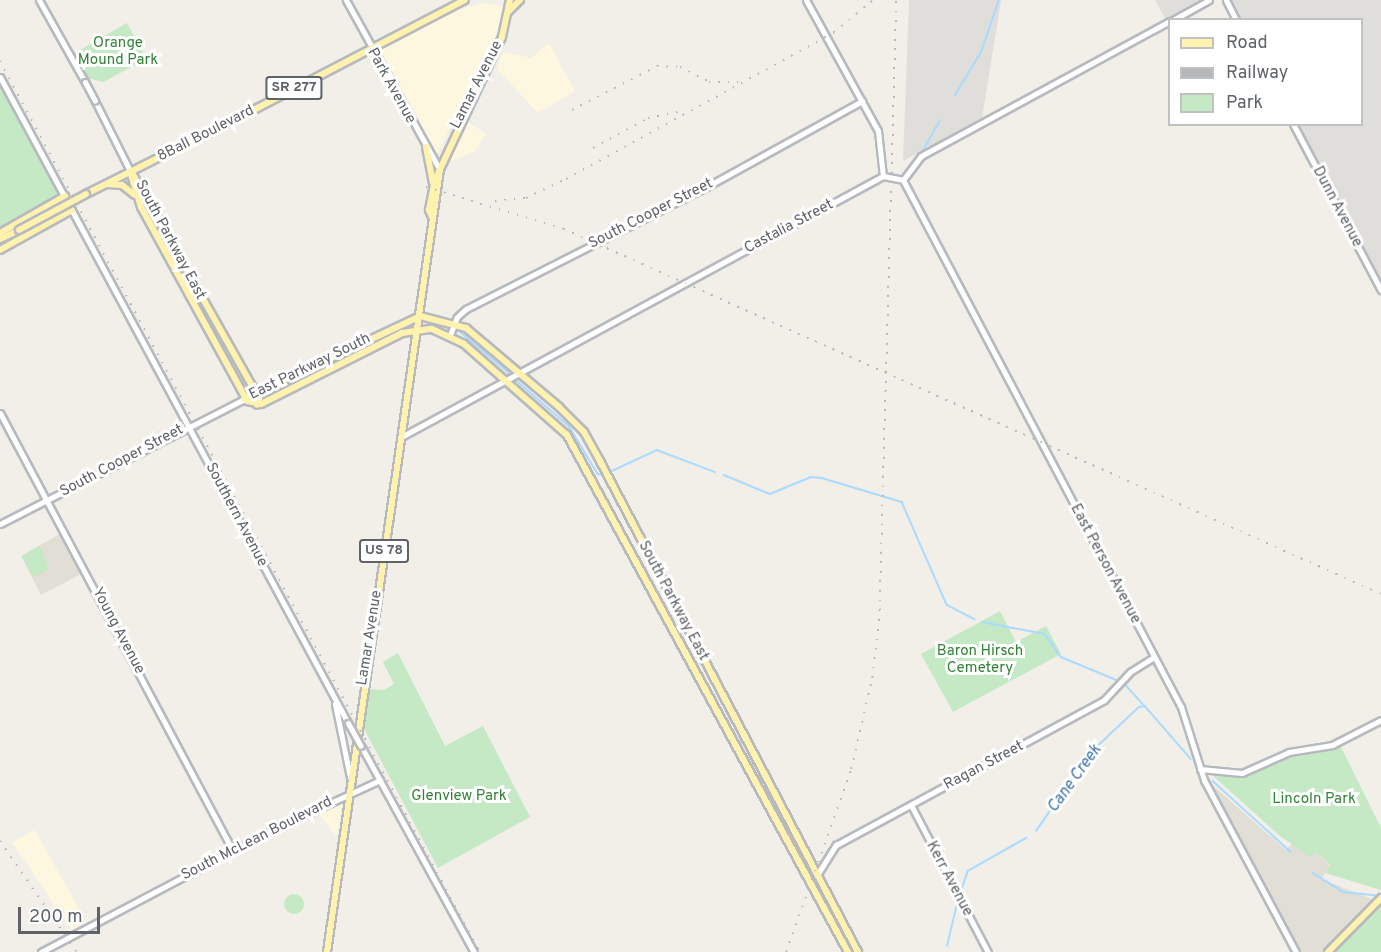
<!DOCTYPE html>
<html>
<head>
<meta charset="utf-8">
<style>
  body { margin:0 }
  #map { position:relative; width:1381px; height:952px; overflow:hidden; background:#f1efe8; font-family:Overpass,sans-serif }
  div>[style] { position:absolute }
  .commercial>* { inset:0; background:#fef7e0 }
  .industrial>* { inset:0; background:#e0deda }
  .education>* { inset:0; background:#e1ded6 }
  .green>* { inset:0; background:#c5e8c5 }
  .round { border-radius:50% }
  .stream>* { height:1.5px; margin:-0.75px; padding:0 0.75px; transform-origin:0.75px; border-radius:0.75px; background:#aadaff }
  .roads { filter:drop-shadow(2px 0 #b6babf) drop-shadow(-2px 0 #b6babf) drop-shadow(0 2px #b6babf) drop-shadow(0 -2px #b6babf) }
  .secondary>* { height:5px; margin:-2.5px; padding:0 2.5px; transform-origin:2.5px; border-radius:2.5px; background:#fff }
  .primary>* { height:6px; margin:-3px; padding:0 3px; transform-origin:3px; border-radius:3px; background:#fff2af }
  .rail>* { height:1.5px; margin-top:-0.75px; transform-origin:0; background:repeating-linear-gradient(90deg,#b6b7b8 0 1.5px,transparent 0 9.5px) }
  .bridges { filter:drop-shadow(2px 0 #b6babf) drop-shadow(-2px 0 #b6babf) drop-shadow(0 2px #b6babf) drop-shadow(0 -2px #b6babf) }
  .secondary-bridge>* { height:5px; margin:-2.5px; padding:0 2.5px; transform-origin:2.5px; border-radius:2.5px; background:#fff }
  .primary-bridge>* { height:6px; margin:-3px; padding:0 3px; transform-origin:3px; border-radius:3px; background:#fff2af }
  span { translate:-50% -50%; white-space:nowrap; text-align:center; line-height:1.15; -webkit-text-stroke:6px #fff; paint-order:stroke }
  .shield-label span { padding:2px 4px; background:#fff; border:2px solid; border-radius:4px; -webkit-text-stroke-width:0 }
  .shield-label { font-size:14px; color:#5f6368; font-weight:700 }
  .park-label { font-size:15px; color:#348238 }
  .street-label { font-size:15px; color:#5f6368 }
  .water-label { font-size:16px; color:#4174aa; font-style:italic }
  .legend { position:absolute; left:1168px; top:18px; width:195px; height:108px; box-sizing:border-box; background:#fff; border:2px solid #bfc1c3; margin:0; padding:8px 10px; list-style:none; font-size:18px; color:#5f6368 }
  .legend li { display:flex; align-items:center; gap:12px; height:30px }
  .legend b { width:30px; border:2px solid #bfc1c3 }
  .scale { position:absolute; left:18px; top:907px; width:82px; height:27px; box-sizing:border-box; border:3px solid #5f6368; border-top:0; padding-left:8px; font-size:18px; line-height:21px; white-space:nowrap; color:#5f6368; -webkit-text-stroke:4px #fff; paint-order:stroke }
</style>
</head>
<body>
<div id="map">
  <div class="commercial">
    <div style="clip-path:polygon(483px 3px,503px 6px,497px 34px,436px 156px,379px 50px,456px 10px)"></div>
    <div style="clip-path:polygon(549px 43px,575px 91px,538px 113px,497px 69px,503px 52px,531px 58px)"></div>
    <div style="clip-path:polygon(464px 120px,487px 134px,474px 152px,449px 162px)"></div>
    <div style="clip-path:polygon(343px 799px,337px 836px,336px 836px,317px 812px)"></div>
    <div style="clip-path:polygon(35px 830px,86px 922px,71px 930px,12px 842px)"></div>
  </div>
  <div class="industrial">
    <div style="clip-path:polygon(909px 0,1001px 0,982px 119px,903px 161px)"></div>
    <div style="clip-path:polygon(1155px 0,1202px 0,1166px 20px)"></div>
    <div style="clip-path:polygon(1232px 0,1381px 0,1381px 280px,1298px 125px,1362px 124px,1362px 20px,1242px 19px)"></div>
  </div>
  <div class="education">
    <div style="clip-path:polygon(63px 532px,83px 573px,41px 595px,21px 556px)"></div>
    <div style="clip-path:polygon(1209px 782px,1286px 850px,1293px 843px,1316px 852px,1330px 866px,1321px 879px,1372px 899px,1322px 952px,1301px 952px,1297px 947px)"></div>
  </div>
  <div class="green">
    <div style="clip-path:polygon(127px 23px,147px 59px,103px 82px,84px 77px,73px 54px)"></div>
    <div style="clip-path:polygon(0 83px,59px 193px,0 230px)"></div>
    <div style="clip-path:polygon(40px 546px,49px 569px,33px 577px,22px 556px)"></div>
    <div style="clip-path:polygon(1000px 611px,1016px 642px,1046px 626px,1061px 654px,953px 712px,921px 654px)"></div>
    <div style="clip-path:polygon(398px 653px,445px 746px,483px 726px,530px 817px,438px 868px,362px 725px,369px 689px,384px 690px,394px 684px,383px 662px)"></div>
    <div style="clip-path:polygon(1340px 745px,1381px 828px,1381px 890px,1325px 873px,1330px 865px,1316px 852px,1310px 857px,1280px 836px,1212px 775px,1247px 777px,1292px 756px)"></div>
    <div class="round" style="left:284px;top:894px;width:20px;height:20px"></div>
    <div style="clip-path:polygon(1381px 904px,1381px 952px,1333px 952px,1357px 927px)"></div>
  </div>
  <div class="stream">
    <div style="left:955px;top:95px;width:50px;rotate:-58.8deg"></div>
    <div style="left:981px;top:52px;width:55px;rotate:-70.9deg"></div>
    <div style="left:923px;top:150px;width:34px;rotate:-60deg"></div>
    <div style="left:457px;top:329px;width:70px;rotate:40.3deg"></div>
    <div style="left:516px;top:380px;width:70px;rotate:41deg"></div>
    <div style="left:569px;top:426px;width:56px;rotate:58.9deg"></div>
    <div style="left:598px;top:474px;width:7px;rotate:8deg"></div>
    <div style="left:612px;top:471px;width:50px;rotate:-25deg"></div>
    <div style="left:657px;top:450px;width:62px;rotate:20.8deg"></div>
    <div style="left:724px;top:475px;width:50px;rotate:22.4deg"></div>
    <div style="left:770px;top:494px;width:44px;rotate:-22.5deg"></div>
    <div style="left:811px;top:477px;width:11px;rotate:5deg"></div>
    <div style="left:822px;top:478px;width:84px;rotate:16.7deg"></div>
    <div style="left:902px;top:502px;width:112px;rotate:66.4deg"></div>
    <div style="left:947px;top:605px;width:31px;rotate:27deg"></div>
    <div style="left:982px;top:622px;width:64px;rotate:10.8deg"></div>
    <div style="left:1045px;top:634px;width:28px;rotate:55deg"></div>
    <div style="left:1061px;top:657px;width:63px;rotate:22.5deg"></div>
    <div style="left:1124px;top:683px;width:30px;rotate:48deg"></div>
    <div style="left:1213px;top:781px;width:105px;rotate:42.3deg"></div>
    <div style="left:1036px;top:831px;width:96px;rotate:-55.2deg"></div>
    <div style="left:1091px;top:752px;width:66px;rotate:-43.2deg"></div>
    <div style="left:1139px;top:707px;width:6px;rotate:-9deg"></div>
    <div style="left:1145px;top:706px;width:70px;rotate:49deg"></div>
    <div style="left:1313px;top:873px;width:36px;rotate:32deg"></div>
    <div style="left:1343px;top:892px;width:38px;rotate:6deg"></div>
    <div style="left:962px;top:888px;width:18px;rotate:-71deg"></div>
    <div style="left:968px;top:871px;width:67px;rotate:-29.6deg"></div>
    <div style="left:947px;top:946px;width:43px;rotate:-76.6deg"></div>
  </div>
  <div class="roads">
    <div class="secondary">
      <div style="left:39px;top:0;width:94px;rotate:60.7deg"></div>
      <div style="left:346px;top:0;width:194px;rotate:61.1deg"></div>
      <div style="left:806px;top:0;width:149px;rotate:61.2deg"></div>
      <div style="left:878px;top:131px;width:45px;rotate:83.7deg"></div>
      <div style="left:1226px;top:0;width:22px;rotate:63deg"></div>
      <div style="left:1173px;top:20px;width:41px;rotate:-29.1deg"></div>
      <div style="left:0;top:77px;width:734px;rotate:61.69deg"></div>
      <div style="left:95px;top:101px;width:78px;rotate:63.4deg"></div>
      <div style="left:1293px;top:124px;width:188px;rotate:62.1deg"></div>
      <div style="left:903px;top:180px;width:596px;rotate:62.19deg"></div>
      <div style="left:1181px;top:707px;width:77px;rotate:72.5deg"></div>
      <div style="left:1204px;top:780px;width:195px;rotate:61.9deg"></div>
      <div style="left:903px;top:180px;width:30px;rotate:-53deg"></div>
      <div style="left:921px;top:156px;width:283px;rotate:-28.5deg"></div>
      <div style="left:450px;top:335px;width:19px;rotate:-69deg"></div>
      <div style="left:457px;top:317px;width:12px;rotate:-42deg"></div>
      <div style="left:466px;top:309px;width:271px;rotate:-26.9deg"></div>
      <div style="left:708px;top:186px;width:176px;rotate:-28.9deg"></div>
      <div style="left:0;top:413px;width:496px;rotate:62deg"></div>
      <div style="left:401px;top:437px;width:548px;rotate:-28.44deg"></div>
      <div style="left:883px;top:176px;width:20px;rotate:11deg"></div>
      <div style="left:0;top:524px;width:274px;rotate:-27.1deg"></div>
      <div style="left:335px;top:704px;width:75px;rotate:78.4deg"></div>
      <div style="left:361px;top:746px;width:235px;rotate:61.3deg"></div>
      <div style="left:1200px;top:769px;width:42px;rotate:5.4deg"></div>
      <div style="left:1242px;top:773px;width:51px;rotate:-24.1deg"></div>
      <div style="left:1289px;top:752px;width:44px;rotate:-9.2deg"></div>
      <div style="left:1332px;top:745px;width:55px;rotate:-27deg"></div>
      <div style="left:911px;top:805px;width:166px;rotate:62.4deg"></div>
      <div style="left:817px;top:875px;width:36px;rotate:-58deg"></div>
      <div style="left:836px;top:845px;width:305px;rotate:-28.4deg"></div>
      <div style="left:1104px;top:700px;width:38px;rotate:-47deg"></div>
      <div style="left:1130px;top:672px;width:28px;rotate:-32deg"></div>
      <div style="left:41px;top:952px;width:261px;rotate:-27.8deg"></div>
      <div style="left:272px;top:830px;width:119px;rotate:-24.8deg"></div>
    </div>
    <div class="primary">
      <div style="left:508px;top:12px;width:17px;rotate:-45deg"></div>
      <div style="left:242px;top:116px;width:251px;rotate:-27.5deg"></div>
      <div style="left:426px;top:147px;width:36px;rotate:79deg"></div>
      <div style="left:130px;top:171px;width:38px;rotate:73deg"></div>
      <div style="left:141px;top:207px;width:221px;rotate:61.3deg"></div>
      <div style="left:247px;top:401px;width:14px;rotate:12deg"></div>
      <div style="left:261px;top:404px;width:158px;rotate:-26.7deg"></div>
      <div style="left:402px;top:333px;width:30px;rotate:-8deg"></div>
      <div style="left:432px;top:329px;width:35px;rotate:25deg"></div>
      <div style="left:464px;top:344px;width:137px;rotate:41.5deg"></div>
      <div style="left:567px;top:435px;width:588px;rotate:61.48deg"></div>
      <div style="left:131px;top:171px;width:261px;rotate:60.6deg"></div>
      <div style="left:259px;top:398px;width:7px;rotate:106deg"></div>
      <div style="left:107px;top:184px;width:15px;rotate:4deg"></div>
      <div style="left:122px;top:185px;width:16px;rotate:38deg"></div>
      <div style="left:86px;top:194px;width:132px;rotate:-26.6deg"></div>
      <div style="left:432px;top:217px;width:8px;rotate:-113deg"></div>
      <div style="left:429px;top:210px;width:31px;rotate:-79deg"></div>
      <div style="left:435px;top:180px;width:158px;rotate:-64.9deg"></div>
      <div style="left:502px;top:37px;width:38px;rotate:-78deg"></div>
      <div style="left:0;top:233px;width:75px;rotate:-29.6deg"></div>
      <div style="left:0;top:239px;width:21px;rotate:-25deg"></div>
      <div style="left:0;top:250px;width:82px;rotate:-29.1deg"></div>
      <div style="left:244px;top:399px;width:195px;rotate:-25.2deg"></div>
      <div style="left:420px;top:316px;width:48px;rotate:14.6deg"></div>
      <div style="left:466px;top:328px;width:122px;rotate:40.3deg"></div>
      <div style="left:559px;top:407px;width:35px;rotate:45deg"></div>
      <div style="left:584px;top:432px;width:33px;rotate:61deg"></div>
      <div style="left:600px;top:461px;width:555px;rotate:62.28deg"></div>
      <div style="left:327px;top:952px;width:790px;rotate:-81.78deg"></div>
      <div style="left:1328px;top:952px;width:76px;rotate:-45.5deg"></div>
    </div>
  </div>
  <div class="rail">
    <div style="left:0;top:61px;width:1012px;rotate:61.69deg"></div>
    <div style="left:572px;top:110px;width:96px;rotate:-27.4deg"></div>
    <div style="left:657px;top:66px;width:23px;rotate:2deg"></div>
    <div style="left:680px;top:67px;width:33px;rotate:27deg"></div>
    <div style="left:709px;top:82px;width:29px"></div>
    <div style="left:593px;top:148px;width:63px;rotate:-28.6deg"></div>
    <div style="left:648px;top:118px;width:34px;rotate:-12deg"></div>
    <div style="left:426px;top:187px;width:144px;rotate:16.9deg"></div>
    <div style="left:564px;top:229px;width:895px;rotate:24.07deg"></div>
    <div style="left:495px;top:201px;width:31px;rotate:-6deg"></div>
    <div style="left:526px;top:198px;width:44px;rotate:-25.4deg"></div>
    <div style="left:566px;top:179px;width:306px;rotate:-28.7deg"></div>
    <div style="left:834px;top:32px;width:50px;rotate:-39.4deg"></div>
    <div style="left:0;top:841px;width:135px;rotate:55.3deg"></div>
    <div style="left:786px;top:952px;width:194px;rotate:-70.4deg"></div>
    <div style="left:851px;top:769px;width:93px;rotate:-77deg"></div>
    <div style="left:872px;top:678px;width:58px;rotate:-83.1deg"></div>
    <div style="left:879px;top:620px;width:620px;rotate:-88.43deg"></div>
  </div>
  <div class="bridges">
    <div class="secondary-bridge">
      <div style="left:85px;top:82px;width:21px;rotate:62deg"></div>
      <div style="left:348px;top:723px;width:26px;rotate:61deg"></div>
    </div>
    <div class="primary-bridge">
      <div style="left:204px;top:135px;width:42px;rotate:-26.6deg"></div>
      <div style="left:19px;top:230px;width:76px;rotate:-28.2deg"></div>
    </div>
  </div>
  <div class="shield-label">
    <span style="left:294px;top:88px">SR 277</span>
    <span style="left:384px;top:551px">US 78</span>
  </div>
  <div class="park-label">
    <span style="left:118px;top:52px">Orange<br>Mound Park</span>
    <span style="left:980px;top:660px">Baron Hirsch<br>Cemetery</span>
    <span style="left:459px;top:797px">Glenview Park</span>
    <span style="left:1314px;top:800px">Lincoln Park</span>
  </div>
  <div class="street-label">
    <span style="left:477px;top:85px;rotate:-63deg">Lamar Avenue</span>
    <span style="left:391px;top:86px;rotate:61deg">Park Avenue</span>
    <span style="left:206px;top:134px;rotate:-27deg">8Ball Boulevard</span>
    <span style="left:1337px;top:207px;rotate:62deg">Dunn Avenue</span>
    <span style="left:651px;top:214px;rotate:-27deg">South Cooper Street</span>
    <span style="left:789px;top:227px;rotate:-28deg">Castalia Street</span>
    <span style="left:170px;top:240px;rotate:62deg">South Parkway East</span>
    <span style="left:310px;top:367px;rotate:-26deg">East Parkway South</span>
    <span style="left:122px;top:461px;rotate:-28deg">South Cooper Street</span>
    <span style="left:236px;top:515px;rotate:62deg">Southern Avenue</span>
    <span style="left:1105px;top:564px;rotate:62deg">East Person Avenue</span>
    <span style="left:673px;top:601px;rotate:62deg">South Parkway East</span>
    <span style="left:118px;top:631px;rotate:62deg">Young Avenue</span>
    <span style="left:370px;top:638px;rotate:-81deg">Lamar Avenue</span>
    <span style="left:984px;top:766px;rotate:-28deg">Ragan Street</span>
    <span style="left:257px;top:839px;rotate:-27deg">South McLean Boulevard</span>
    <span style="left:949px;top:879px;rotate:62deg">Kerr Avenue</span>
  </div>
  <div class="water-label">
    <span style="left:1075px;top:779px;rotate:-54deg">Cane Creek</span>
  </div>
  <ul class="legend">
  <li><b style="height:8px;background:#fff2af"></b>Road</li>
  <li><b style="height:8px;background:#b6b7b8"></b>Railway</li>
  <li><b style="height:16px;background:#c5e8c5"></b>Park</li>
  </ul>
  <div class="scale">200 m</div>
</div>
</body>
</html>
